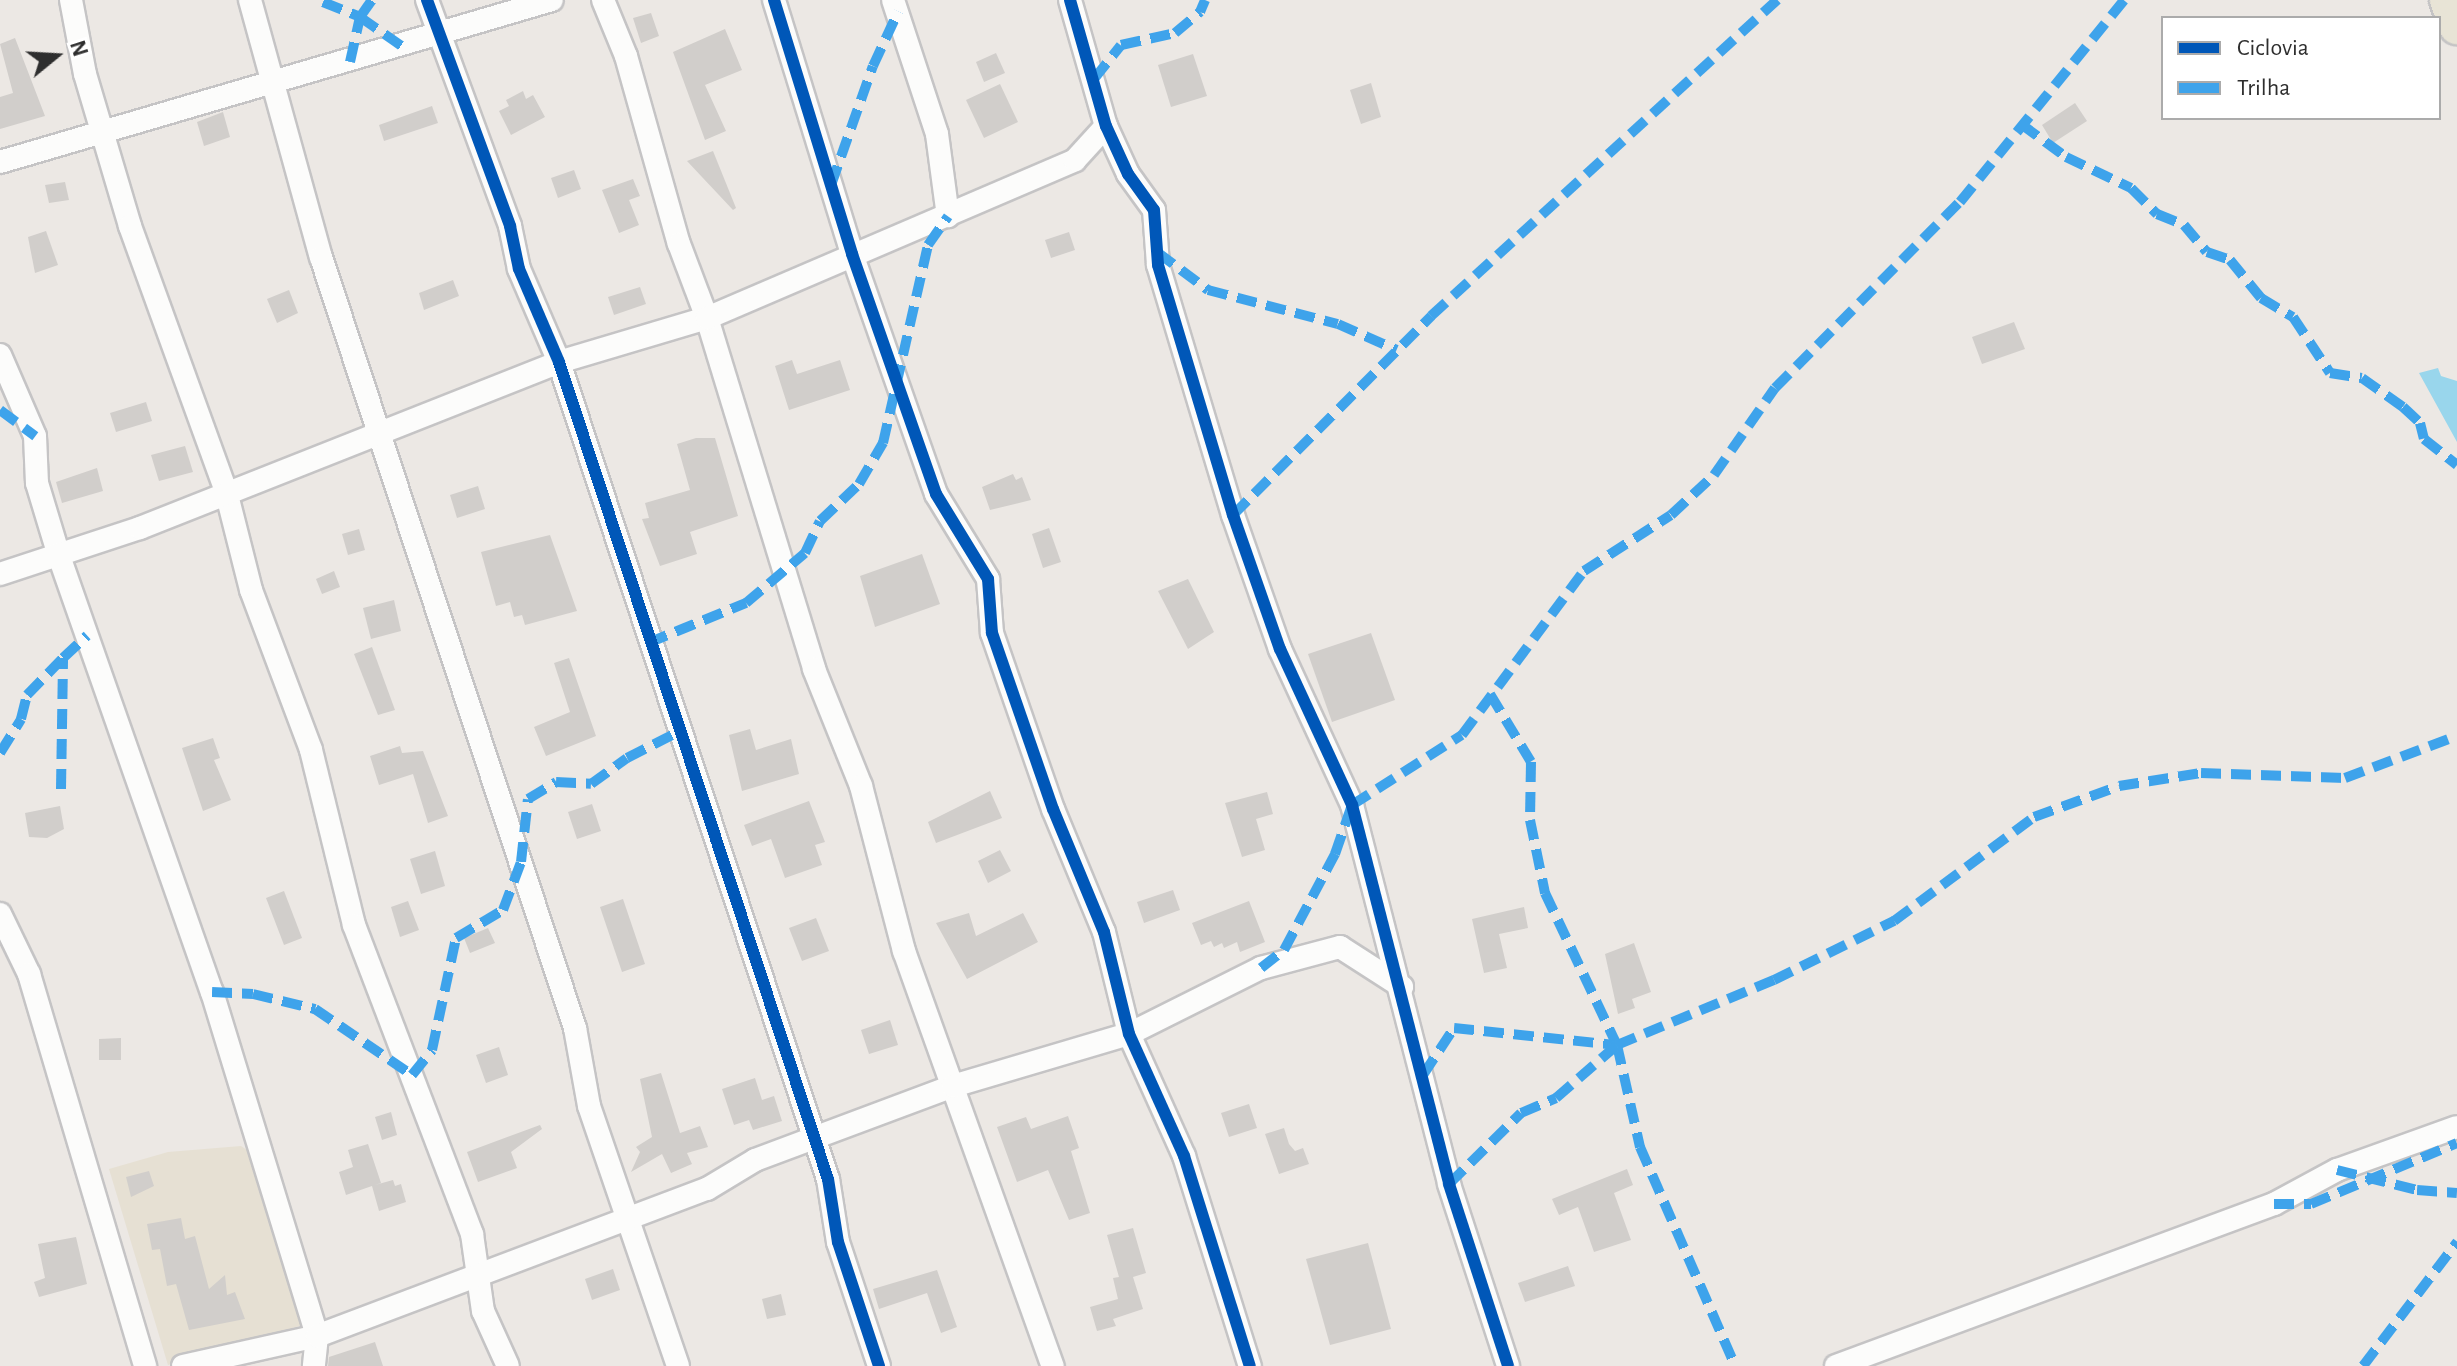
<!DOCTYPE html>
<html>
<head>
<meta charset="utf-8">
<style>
  body { margin:0 }
  #map { position:relative; width:2457px; height:1366px; overflow:hidden; background:#ece8e4; font-family:"Alegreya Sans",sans-serif }
  div>[style] { position:absolute }
  .education>* { inset:0; background:#e6e0d3 }
  .water>* { inset:0; background:#99d6ec }
  .building>* { inset:0; background:#d1cecb }
  .roads { filter:drop-shadow(2px 0 #c5c4c5) drop-shadow(-2px 0 #c5c4c5) drop-shadow(0 2px #c5c4c5) drop-shadow(0 -2px #c5c4c5) }
  .street>* { height:22px; margin:-11px; padding:0 11px; transform-origin:11px; border-radius:11px; background:#fcfcfb }
  .primary>* { height:34px; margin:-17px; padding:0 17px; transform-origin:17px; border-radius:17px; background:#e8e4d6 }
  .quiet>* { height:10px; margin-top:-5px; transform-origin:0; background:repeating-linear-gradient(90deg,#3ea3eb 0 20px,transparent 0 30px) }
  .cycleway>* { height:12px; margin:-6px; padding:0 6px; transform-origin:6px; border-radius:6px; background:#0057b8 }
  span { translate:-50% -50%; white-space:nowrap; text-align:center; line-height:1.15; -webkit-text-stroke:8px #fff; paint-order:stroke }
  .legend { position:absolute; left:2161px; top:16px; width:280px; height:104px; box-sizing:border-box; background:#fff; border:2px solid #ababab; margin:0; padding:10px 14px; list-style:none; font-size:24px; color:#2e2e2e }
  .legend li { display:flex; align-items:center; gap:16px; height:40px }
  .legend b { width:40px; border:2px solid #ababab }
  .north { position:absolute; left:16px; top:16px; width:80px; height:80px; -webkit-text-stroke:6px #fff; paint-order:stroke; rotate:72deg; font-size:22px; font-weight:700; line-height:32px; text-align:center; color:#2e2e2e }
  .north::after { content:''; display:block; margin:auto; width:28px; height:36px; background:#2e2e2e; clip-path:polygon(50% 0,100% 100%,50% 72%,0 100%) }
</style>
</head>
<body>
<div id="map">
  <div class="education">
    <div style="clip-path:polygon(241px 1146px,256px 1156px,306px 1324px,168px 1365px,109px 1169px,168px 1152px)"></div>
  </div>
  <div class="water">
    <div style="clip-path:polygon(2438px 368px,2441px 376px,2457px 381px,2457px 442px,2419px 373px)"></div>
  </div>
  <div class="building">
    <div style="clip-path:polygon(651px 13px,659px 36px,641px 43px,633px 18px)"></div>
    <div style="clip-path:polygon(725px 29px,742px 70px,705px 85px,726px 131px,705px 140px,673px 52px)"></div>
    <div style="clip-path:polygon(15px 38px,45px 116px,0 129px,0 97px,13px 93px,0 44px)"></div>
    <div style="clip-path:polygon(996px 53px,1005px 73px,984px 82px,976px 62px)"></div>
    <div style="clip-path:polygon(1193px 54px,1207px 96px,1171px 107px,1158px 65px)"></div>
    <div style="clip-path:polygon(1371px 83px,1381px 117px,1361px 124px,1350px 90px)"></div>
    <div style="clip-path:polygon(1000px 84px,1018px 122px,984px 138px,966px 100px)"></div>
    <div style="clip-path:polygon(523px 91px,526px 99px,533px 95px,545px 117px,511px 135px,499px 111px,509px 106px,506px 100px)"></div>
    <div style="clip-path:polygon(2075px 103px,2087px 121px,2053px 143px,2042px 125px)"></div>
    <div style="clip-path:polygon(432px 106px,438px 123px,384px 141px,379px 125px)"></div>
    <div style="clip-path:polygon(223px 112px,230px 137px,204px 146px,197px 122px)"></div>
    <div style="clip-path:polygon(713px 151px,736px 208px,733px 210px,687px 161px)"></div>
    <div style="clip-path:polygon(574px 170px,581px 189px,558px 198px,551px 178px)"></div>
    <div style="clip-path:polygon(633px 179px,640px 196px,629px 200px,639px 225px,619px 233px,602px 190px)"></div>
    <div style="clip-path:polygon(65px 182px,69px 200px,49px 203px,45px 185px)"></div>
    <div style="clip-path:polygon(46px 231px,58px 265px,35px 273px,28px 237px)"></div>
    <div style="clip-path:polygon(1069px 232px,1075px 250px,1051px 258px,1045px 240px)"></div>
    <div style="clip-path:polygon(453px 280px,459px 296px,424px 310px,419px 293px)"></div>
    <div style="clip-path:polygon(640px 287px,646px 304px,614px 315px,608px 297px)"></div>
    <div style="clip-path:polygon(289px 290px,298px 313px,277px 323px,267px 299px)"></div>
    <div style="clip-path:polygon(2014px 322px,2025px 349px,1982px 364px,1972px 337px)"></div>
    <div style="clip-path:polygon(792px 360px,797px 374px,840px 360px,850px 390px,789px 410px,775px 366px)"></div>
    <div style="clip-path:polygon(146px 402px,152px 421px,116px 432px,110px 413px)"></div>
    <div style="clip-path:polygon(696px 438px,715px 438px,738px 516px,690px 532px,697px 554px,660px 566px,642px 519px,649px 518px,645px 503px,690px 490px,677px 444px)"></div>
    <div style="clip-path:polygon(185px 446px,193px 472px,159px 481px,151px 455px)"></div>
    <div style="clip-path:polygon(97px 468px,103px 491px,62px 503px,56px 482px)"></div>
    <div style="clip-path:polygon(1013px 474px,1016px 480px,1022px 477px,1031px 500px,990px 510px,982px 487px)"></div>
    <div style="clip-path:polygon(478px 486px,485px 509px,457px 518px,450px 495px)"></div>
    <div style="clip-path:polygon(1049px 528px,1061px 562px,1043px 568px,1032px 534px)"></div>
    <div style="clip-path:polygon(359px 529px,365px 550px,348px 555px,342px 534px)"></div>
    <div style="clip-path:polygon(550px 535px,577px 611px,525px 625px,522px 615px,514px 617px,510px 602px,496px 606px,481px 552px)"></div>
    <div style="clip-path:polygon(922px 554px,940px 604px,875px 627px,860px 576px)"></div>
    <div style="clip-path:polygon(334px 571px,340px 587px,322px 594px,316px 579px)"></div>
    <div style="clip-path:polygon(1188px 579px,1214px 632px,1188px 649px,1158px 591px)"></div>
    <div style="clip-path:polygon(394px 600px,401px 631px,371px 639px,363px 608px)"></div>
    <div style="clip-path:polygon(1371px 633px,1395px 700px,1332px 722px,1308px 654px)"></div>
    <div style="clip-path:polygon(372px 647px,395px 710px,378px 715px,354px 654px)"></div>
    <div style="clip-path:polygon(569px 658px,596px 736px,546px 756px,534px 727px,570px 712px,554px 663px)"></div>
    <div style="clip-path:polygon(750px 729px,756px 750px,791px 739px,799px 774px,742px 791px,729px 735px)"></div>
    <div style="clip-path:polygon(213px 738px,220px 758px,214px 760px,231px 800px,203px 811px,182px 748px)"></div>
    <div style="clip-path:polygon(400px 746px,402px 753px,423px 751px,448px 816px,428px 823px,413px 774px,379px 785px,370px 756px)"></div>
    <div style="clip-path:polygon(990px 791px,1002px 818px,936px 843px,928px 822px)"></div>
    <div style="clip-path:polygon(1267px 792px,1273px 814px,1256px 819px,1265px 850px,1242px 857px,1225px 803px)"></div>
    <div style="clip-path:polygon(809px 801px,825px 842px,815px 845px,822px 865px,785px 878px,771px 839px,752px 846px,744px 825px)"></div>
    <div style="clip-path:polygon(592px 804px,601px 831px,577px 839px,568px 812px)"></div>
    <div style="clip-path:polygon(60px 806px,64px 829px,47px 838px,29px 837px,25px 813px)"></div>
    <div style="clip-path:polygon(1000px 850px,1011px 871px,988px 883px,978px 861px)"></div>
    <div style="clip-path:polygon(435px 851px,445px 886px,421px 894px,410px 859px)"></div>
    <div style="clip-path:polygon(1173px 890px,1180px 910px,1144px 923px,1137px 902px)"></div>
    <div style="clip-path:polygon(284px 891px,302px 938px,284px 945px,266px 898px)"></div>
    <div style="clip-path:polygon(623px 899px,645px 964px,622px 972px,600px 907px)"></div>
    <div style="clip-path:polygon(408px 901px,419px 930px,400px 937px,391px 907px)"></div>
    <div style="clip-path:polygon(1249px 901px,1265px 942px,1240px 952px,1237px 942px,1224px 948px,1222px 943px,1214px 947px,1211px 941px,1201px 945px,1192px 923px)"></div>
    <div style="clip-path:polygon(1524px 907px,1528px 928px,1499px 934px,1507px 968px,1484px 973px,1472px 919px)"></div>
    <div style="clip-path:polygon(969px 913px,976px 936px,1023px 913px,1038px 942px,967px 979px,936px 923px)"></div>
    <div style="clip-path:polygon(816px 918px,829px 951px,802px 961px,789px 928px)"></div>
    <div style="clip-path:polygon(488px 928px,495px 943px,470px 953px,464px 938px)"></div>
    <div style="clip-path:polygon(1634px 943px,1651px 992px,1632px 999px,1635px 1008px,1618px 1014px,1605px 954px)"></div>
    <div style="clip-path:polygon(890px 1020px,898px 1045px,869px 1054px,861px 1030px)"></div>
    <div style="clip-path:polygon(121px 1038px,121px 1060px,99px 1060px,99px 1039px)"></div>
    <div style="clip-path:polygon(499px 1047px,508px 1075px,486px 1083px,476px 1055px)"></div>
    <div style="clip-path:polygon(661px 1073px,680px 1133px,700px 1126px,708px 1147px,687px 1153px,692px 1164px,671px 1173px,662px 1154px,631px 1172px,640px 1152px,636px 1147px,652px 1137px,640px 1079px)"></div>
    <div style="clip-path:polygon(755px 1078px,762px 1100px,774px 1096px,782px 1121px,753px 1130px,749px 1120px,734px 1125px,722px 1089px)"></div>
    <div style="clip-path:polygon(1249px 1104px,1257px 1128px,1229px 1137px,1221px 1113px)"></div>
    <div style="clip-path:polygon(391px 1112px,397px 1135px,382px 1140px,375px 1117px)"></div>
    <div style="clip-path:polygon(1068px 1116px,1079px 1148px,1071px 1151px,1090px 1213px,1069px 1220px,1048px 1170px,1017px 1182px,997px 1127px,1026px 1117px,1031px 1129px)"></div>
    <div style="clip-path:polygon(540px 1125px,542px 1129px,511px 1152px,517px 1168px,478px 1182px,467px 1152px)"></div>
    <div style="clip-path:polygon(1284px 1128px,1289px 1144px,1295px 1151px,1303px 1148px,1309px 1164px,1279px 1174px,1265px 1134px)"></div>
    <div style="clip-path:polygon(368px 1144px,381px 1183px,375px 1185px,393px 1180px,395px 1186px,401px 1184px,406px 1202px,379px 1211px,372px 1186px,346px 1195px,339px 1172px,353px 1167px,348px 1150px)"></div>
    <div style="clip-path:polygon(1627px 1169px,1633px 1185px,1614px 1193px,1631px 1240px,1594px 1252px,1578px 1207px,1559px 1215px,1552px 1199px)"></div>
    <div style="clip-path:polygon(149px 1171px,154px 1186px,131px 1197px,126px 1177px)"></div>
    <div style="clip-path:polygon(181px 1218px,185px 1239px,195px 1236px,209px 1289px,225px 1275px,227px 1295px,235px 1292px,245px 1319px,189px 1330px,176px 1284px,167px 1286px,160px 1249px,152px 1250px,147px 1224px)"></div>
    <div style="clip-path:polygon(1133px 1228px,1146px 1273px,1133px 1277px,1143px 1309px,1113px 1319px,1116px 1326px,1097px 1331px,1090px 1307px,1118px 1299px,1113px 1278px,1119px 1277px,1107px 1235px)"></div>
    <div style="clip-path:polygon(76px 1237px,87px 1284px,39px 1297px,34px 1282px,45px 1278px,38px 1244px)"></div>
    <div style="clip-path:polygon(1368px 1243px,1391px 1329px,1330px 1345px,1306px 1259px)"></div>
    <div style="clip-path:polygon(1568px 1266px,1575px 1286px,1525px 1302px,1518px 1283px)"></div>
    <div style="clip-path:polygon(613px 1269px,620px 1290px,592px 1300px,585px 1279px)"></div>
    <div style="clip-path:polygon(937px 1270px,957px 1327px,941px 1333px,927px 1293px,879px 1309px,873px 1289px)"></div>
    <div style="clip-path:polygon(781px 1294px,786px 1315px,767px 1319px,762px 1299px)"></div>
    <div style="clip-path:polygon(375px 1342px,383px 1366px,328px 1366px,329px 1357px)"></div>
  </div>
  <div class="roads">
    <div class="street">
      <div style="left:71px;top:0;width:75px;rotate:79.3deg"></div>
      <div style="left:85px;top:74px;width:159px;rotate:73.5deg"></div>
      <div style="left:130px;top:226px;width:282px;rotate:70.1deg"></div>
      <div style="left:226px;top:491px;width:102px;rotate:75.8deg"></div>
      <div style="left:251px;top:590px;width:171px;rotate:69.4deg"></div>
      <div style="left:311px;top:750px;width:180px;rotate:76.2deg"></div>
      <div style="left:354px;top:925px;width:331px;rotate:69.1deg"></div>
      <div style="left:472px;top:1234px;width:78px;rotate:81.9deg"></div>
      <div style="left:483px;top:1311px;width:60px;rotate:65.6deg"></div>
      <div style="left:250px;top:0;width:267px;rotate:74.6deg"></div>
      <div style="left:321px;top:257px;width:812px;rotate:71.77deg"></div>
      <div style="left:575px;top:1028px;width:79px;rotate:79.8deg"></div>
      <div style="left:589px;top:1106px;width:275px;rotate:71.1deg"></div>
      <div style="left:427px;top:0;width:241px;rotate:69.8deg"></div>
      <div style="left:510px;top:226px;width:44px;rotate:78.2deg"></div>
      <div style="left:519px;top:269px;width:101px;rotate:66.7deg"></div>
      <div style="left:559px;top:362px;width:860px;rotate:71.78deg"></div>
      <div style="left:828px;top:1179px;width:64px;rotate:81deg"></div>
      <div style="left:838px;top:1242px;width:131px;rotate:71.7deg"></div>
      <div style="left:603px;top:0;width:61px;rotate:67.7deg"></div>
      <div style="left:626px;top:56px;width:195px;rotate:74.3deg"></div>
      <div style="left:679px;top:244px;width:79px;rotate:69.3deg"></div>
      <div style="left:707px;top:318px;width:367px;rotate:73deg"></div>
      <div style="left:814px;top:669px;width:126px;rotate:68.1deg"></div>
      <div style="left:861px;top:786px;width:171px;rotate:75.4deg"></div>
      <div style="left:904px;top:951px;width:441px;rotate:70.3deg"></div>
      <div style="left:774px;top:0;width:266px;rotate:72.9deg"></div>
      <div style="left:852px;top:254px;width:254px;rotate:70.7deg"></div>
      <div style="left:936px;top:494px;width:100px;rotate:58.5deg"></div>
      <div style="left:988px;top:579px;width:54px;rotate:85.8deg"></div>
      <div style="left:992px;top:633px;width:186px;rotate:70.9deg"></div>
      <div style="left:1053px;top:809px;width:133px;rotate:67.5deg"></div>
      <div style="left:1104px;top:932px;width:105px;rotate:76.2deg"></div>
      <div style="left:1129px;top:1034px;width:134px;rotate:65.7deg"></div>
      <div style="left:1184px;top:1156px;width:220px;rotate:72.6deg"></div>
      <div style="left:893px;top:0;width:141px;rotate:71.8deg"></div>
      <div style="left:937px;top:134px;width:83px;rotate:82.4deg"></div>
      <div style="left:1070px;top:0;width:131px;rotate:74.1deg"></div>
      <div style="left:1106px;top:126px;width:53px;rotate:65.4deg"></div>
      <div style="left:1128px;top:174px;width:44px;rotate:54.2deg"></div>
      <div style="left:1154px;top:210px;width:55px;rotate:85.8deg"></div>
      <div style="left:1158px;top:265px;width:261px;rotate:73.3deg"></div>
      <div style="left:1233px;top:515px;width:142px;rotate:70.7deg"></div>
      <div style="left:1280px;top:649px;width:172px;rotate:65.2deg"></div>
      <div style="left:1352px;top:805px;width:391px;rotate:75.6deg"></div>
      <div style="left:1449px;top:1184px;width:191px;rotate:72deg"></div>
      <div style="left:0;top:162px;width:575px;rotate:-16.36deg"></div>
      <div style="left:0;top:355px;width:88px;rotate:66.6deg"></div>
      <div style="left:35px;top:436px;width:47px;rotate:87.6deg"></div>
      <div style="left:37px;top:483px;width:76px;rotate:73.2deg"></div>
      <div style="left:59px;top:556px;width:462px;rotate:70.7deg"></div>
      <div style="left:212px;top:992px;width:360px;rotate:73deg"></div>
      <div style="left:317px;top:1336px;width:30px;rotate:96deg"></div>
      <div style="left:0;top:574px;width:147px;rotate:-18.2deg"></div>
      <div style="left:140px;top:528px;width:451px;rotate:-21.6deg"></div>
      <div style="left:559px;top:362px;width:154px;rotate:-16.6deg"></div>
      <div style="left:707px;top:318px;width:400px;rotate:-23.2deg"></div>
      <div style="left:1075px;top:160px;width:46px;rotate:-47.6deg"></div>
      <div style="left:0;top:914px;width:67px;rotate:64.2deg"></div>
      <div style="left:29px;top:974px;width:409px;rotate:73.5deg"></div>
      <div style="left:183px;top:1366px;width:137px;rotate:-12.6deg"></div>
      <div style="left:317px;top:1336px;width:417px;rotate:-20.7deg"></div>
      <div style="left:707px;top:1189px;width:56px;rotate:-31.1deg"></div>
      <div style="left:755px;top:1160px;width:211px;rotate:-20.5deg"></div>
      <div style="left:953px;top:1086px;width:184px;rotate:-16.5deg"></div>
      <div style="left:1129px;top:1034px;width:148px;rotate:-26.6deg"></div>
      <div style="left:1261px;top:968px;width:82px;rotate:-14.9deg"></div>
      <div style="left:1340px;top:947px;width:74px;rotate:32.8deg"></div>
      <div style="left:1836px;top:1366px;width:467px;rotate:-20.3deg"></div>
      <div style="left:2274px;top:1204px;width:72px;rotate:-28.4deg"></div>
      <div style="left:2337px;top:1170px;width:127px;rotate:-19.7deg"></div>
    </div>
    <div class="primary">
      <div style="left:2447px;top:0;width:29px;rotate:70deg"></div>
    </div>
  </div>
  <div class="quiet">
    <div style="left:323px;top:2px;width:40px;rotate:22deg"></div>
    <div style="left:360px;top:17px;width:52px;rotate:34.9deg"></div>
    <div style="left:350px;top:62px;width:46px;rotate:-77.5deg"></div>
    <div style="left:360px;top:17px;width:21px;rotate:-55deg"></div>
    <div style="left:1094px;top:79px;width:43px;rotate:-51.5deg"></div>
    <div style="left:1121px;top:45px;width:55px;rotate:-12.5deg"></div>
    <div style="left:1175px;top:33px;width:33px;rotate:-40deg"></div>
    <div style="left:1200px;top:12px;width:13px;rotate:-67deg"></div>
    <div style="left:2021px;top:124px;width:56px;rotate:36.3deg"></div>
    <div style="left:2066px;top:157px;width:72px;rotate:25.5deg"></div>
    <div style="left:2131px;top:188px;width:37px;rotate:45deg"></div>
    <div style="left:2157px;top:214px;width:29px;rotate:22deg"></div>
    <div style="left:2184px;top:225px;width:35px;rotate:50deg"></div>
    <div style="left:2207px;top:252px;width:24px;rotate:19deg"></div>
    <div style="left:2230px;top:260px;width:49px;rotate:50.8deg"></div>
    <div style="left:2261px;top:298px;width:37px;rotate:31deg"></div>
    <div style="left:2293px;top:317px;width:67px;rotate:56.5deg"></div>
    <div style="left:2330px;top:373px;width:32px;rotate:9deg"></div>
    <div style="left:2362px;top:378px;width:50px;rotate:35.3deg"></div>
    <div style="left:2403px;top:407px;width:23px;rotate:43deg"></div>
    <div style="left:2420px;top:423px;width:16px;rotate:76deg"></div>
    <div style="left:2424px;top:439px;width:42px;rotate:38.2deg"></div>
    <div style="left:831px;top:185px;width:126px;rotate:-70.6deg"></div>
    <div style="left:873px;top:66px;width:60px;rotate:-65.2deg"></div>
    <div style="left:1157px;top:252px;width:64px;rotate:36.7deg"></div>
    <div style="left:1208px;top:290px;width:134px;rotate:14.7deg"></div>
    <div style="left:1338px;top:324px;width:64px;rotate:23.8deg"></div>
    <div style="left:0;top:410px;width:44px;rotate:36.6deg"></div>
    <div style="left:1233px;top:515px;width:281px;rotate:-45.1deg"></div>
    <div style="left:1431px;top:316px;width:469px;rotate:-42.4deg"></div>
    <div style="left:648px;top:643px;width:106px;rotate:-22.2deg"></div>
    <div style="left:746px;top:603px;width:77px;rotate:-40.3deg"></div>
    <div style="left:805px;top:553px;width:35px;rotate:-65deg"></div>
    <div style="left:820px;top:521px;width:54px;rotate:-43.5deg"></div>
    <div style="left:859px;top:484px;width:48px;rotate:-59.7deg"></div>
    <div style="left:883px;top:443px;width:203px;rotate:-77.2deg"></div>
    <div style="left:928px;top:245px;width:35px;rotate:-55deg"></div>
    <div style="left:1490px;top:694px;width:79px;rotate:58.9deg"></div>
    <div style="left:1531px;top:762px;width:58px;rotate:91deg"></div>
    <div style="left:1530px;top:820px;width:75px;rotate:78.4deg"></div>
    <div style="left:1545px;top:893px;width:168px;rotate:64.7deg"></div>
    <div style="left:1617px;top:1045px;width:105px;rotate:77.3deg"></div>
    <div style="left:1640px;top:1147px;width:239px;rotate:66.5deg"></div>
    <div style="left:0;top:753px;width:40px;rotate:-58deg"></div>
    <div style="left:21px;top:719px;width:25px;rotate:-76deg"></div>
    <div style="left:27px;top:695px;width:52px;rotate:-45.8deg"></div>
    <div style="left:61px;top:789px;width:131px;rotate:-89.1deg"></div>
    <div style="left:63px;top:658px;width:33px;rotate:-43deg"></div>
    <div style="left:1261px;top:968px;width:29px;rotate:-38deg"></div>
    <div style="left:1284px;top:950px;width:109px;rotate:-62deg"></div>
    <div style="left:1335px;top:854px;width:52px;rotate:-70.9deg"></div>
    <div style="left:1352px;top:805px;width:130px;rotate:-32.5deg"></div>
    <div style="left:1462px;top:735px;width:204px;rotate:-53.4deg"></div>
    <div style="left:1584px;top:571px;width:103px;rotate:-32.8deg"></div>
    <div style="left:1671px;top:515px;width:59px;rotate:-42.9deg"></div>
    <div style="left:1714px;top:475px;width:106px;rotate:-55deg"></div>
    <div style="left:1775px;top:388px;width:262px;rotate:-45.2deg"></div>
    <div style="left:1960px;top:202px;width:260px;rotate:-50.9deg"></div>
    <div style="left:212px;top:992px;width:41px;rotate:2.8deg"></div>
    <div style="left:253px;top:994px;width:64px;rotate:13.6deg"></div>
    <div style="left:315px;top:1009px;width:117px;rotate:34.2deg"></div>
    <div style="left:412px;top:1075px;width:32px;rotate:-51deg"></div>
    <div style="left:432px;top:1050px;width:115px;rotate:-77.9deg"></div>
    <div style="left:456px;top:938px;width:55px;rotate:-30.8deg"></div>
    <div style="left:503px;top:910px;width:51px;rotate:-69.4deg"></div>
    <div style="left:521px;top:862px;width:63px;rotate:-83.7deg"></div>
    <div style="left:528px;top:799px;width:33px;rotate:-31deg"></div>
    <div style="left:556px;top:782px;width:35px;rotate:3deg"></div>
    <div style="left:591px;top:784px;width:44px;rotate:-35.8deg"></div>
    <div style="left:627px;top:758px;width:57px;rotate:-27deg"></div>
    <div style="left:1423px;top:1075px;width:56px;rotate:-56.6deg"></div>
    <div style="left:1454px;top:1028px;width:164px;rotate:6deg"></div>
    <div style="left:2337px;top:1170px;width:82px;rotate:14deg"></div>
    <div style="left:2417px;top:1190px;width:40px;rotate:4.3deg"></div>
    <div style="left:1449px;top:1184px;width:101px;rotate:-44.6deg"></div>
    <div style="left:1521px;top:1113px;width:38px;rotate:-23deg"></div>
    <div style="left:1556px;top:1098px;width:81px;rotate:-41deg"></div>
    <div style="left:1617px;top:1045px;width:170px;rotate:-22.5deg"></div>
    <div style="left:1774px;top:980px;width:134px;rotate:-26.2deg"></div>
    <div style="left:1894px;top:921px;width:174px;rotate:-36.6deg"></div>
    <div style="left:2034px;top:817px;width:90px;rotate:-20deg"></div>
    <div style="left:2119px;top:786px;width:83px;rotate:-9deg"></div>
    <div style="left:2201px;top:773px;width:144px;rotate:2deg"></div>
    <div style="left:2345px;top:778px;width:120px;rotate:-20.6deg"></div>
    <div style="left:2274px;top:1204px;width:37px"></div>
    <div style="left:2311px;top:1204px;width:158px;rotate:-22.7deg"></div>
    <div style="left:2363px;top:1366px;width:156px;rotate:-52.8deg"></div>
  </div>
  <div class="cycleway">
    <div style="left:427px;top:0;width:241px;rotate:69.8deg"></div>
    <div style="left:510px;top:226px;width:44px;rotate:78.2deg"></div>
    <div style="left:519px;top:269px;width:101px;rotate:66.7deg"></div>
    <div style="left:559px;top:362px;width:860px;rotate:71.78deg"></div>
    <div style="left:828px;top:1179px;width:64px;rotate:81deg"></div>
    <div style="left:838px;top:1242px;width:131px;rotate:71.7deg"></div>
    <div style="left:774px;top:0;width:266px;rotate:72.9deg"></div>
    <div style="left:852px;top:254px;width:254px;rotate:70.7deg"></div>
    <div style="left:936px;top:494px;width:100px;rotate:58.5deg"></div>
    <div style="left:988px;top:579px;width:54px;rotate:85.8deg"></div>
    <div style="left:992px;top:633px;width:186px;rotate:70.9deg"></div>
    <div style="left:1053px;top:809px;width:133px;rotate:67.5deg"></div>
    <div style="left:1104px;top:932px;width:105px;rotate:76.2deg"></div>
    <div style="left:1129px;top:1034px;width:134px;rotate:65.7deg"></div>
    <div style="left:1184px;top:1156px;width:220px;rotate:72.6deg"></div>
    <div style="left:1070px;top:0;width:131px;rotate:74.1deg"></div>
    <div style="left:1106px;top:126px;width:53px;rotate:65.4deg"></div>
    <div style="left:1128px;top:174px;width:44px;rotate:54.2deg"></div>
    <div style="left:1154px;top:210px;width:55px;rotate:85.8deg"></div>
    <div style="left:1158px;top:265px;width:261px;rotate:73.3deg"></div>
    <div style="left:1233px;top:515px;width:142px;rotate:70.7deg"></div>
    <div style="left:1280px;top:649px;width:172px;rotate:65.2deg"></div>
    <div style="left:1352px;top:805px;width:391px;rotate:75.6deg"></div>
    <div style="left:1449px;top:1184px;width:191px;rotate:72deg"></div>
  </div>
  <ul class="legend">
  <li><b style="height:10px;background:#0057b8"></b>Ciclovia</li>
  <li><b style="height:10px;background:#3ea3eb"></b>Trilha</li>
  </ul>
  <div class="north">N</div>
</div>
</body>
</html>
